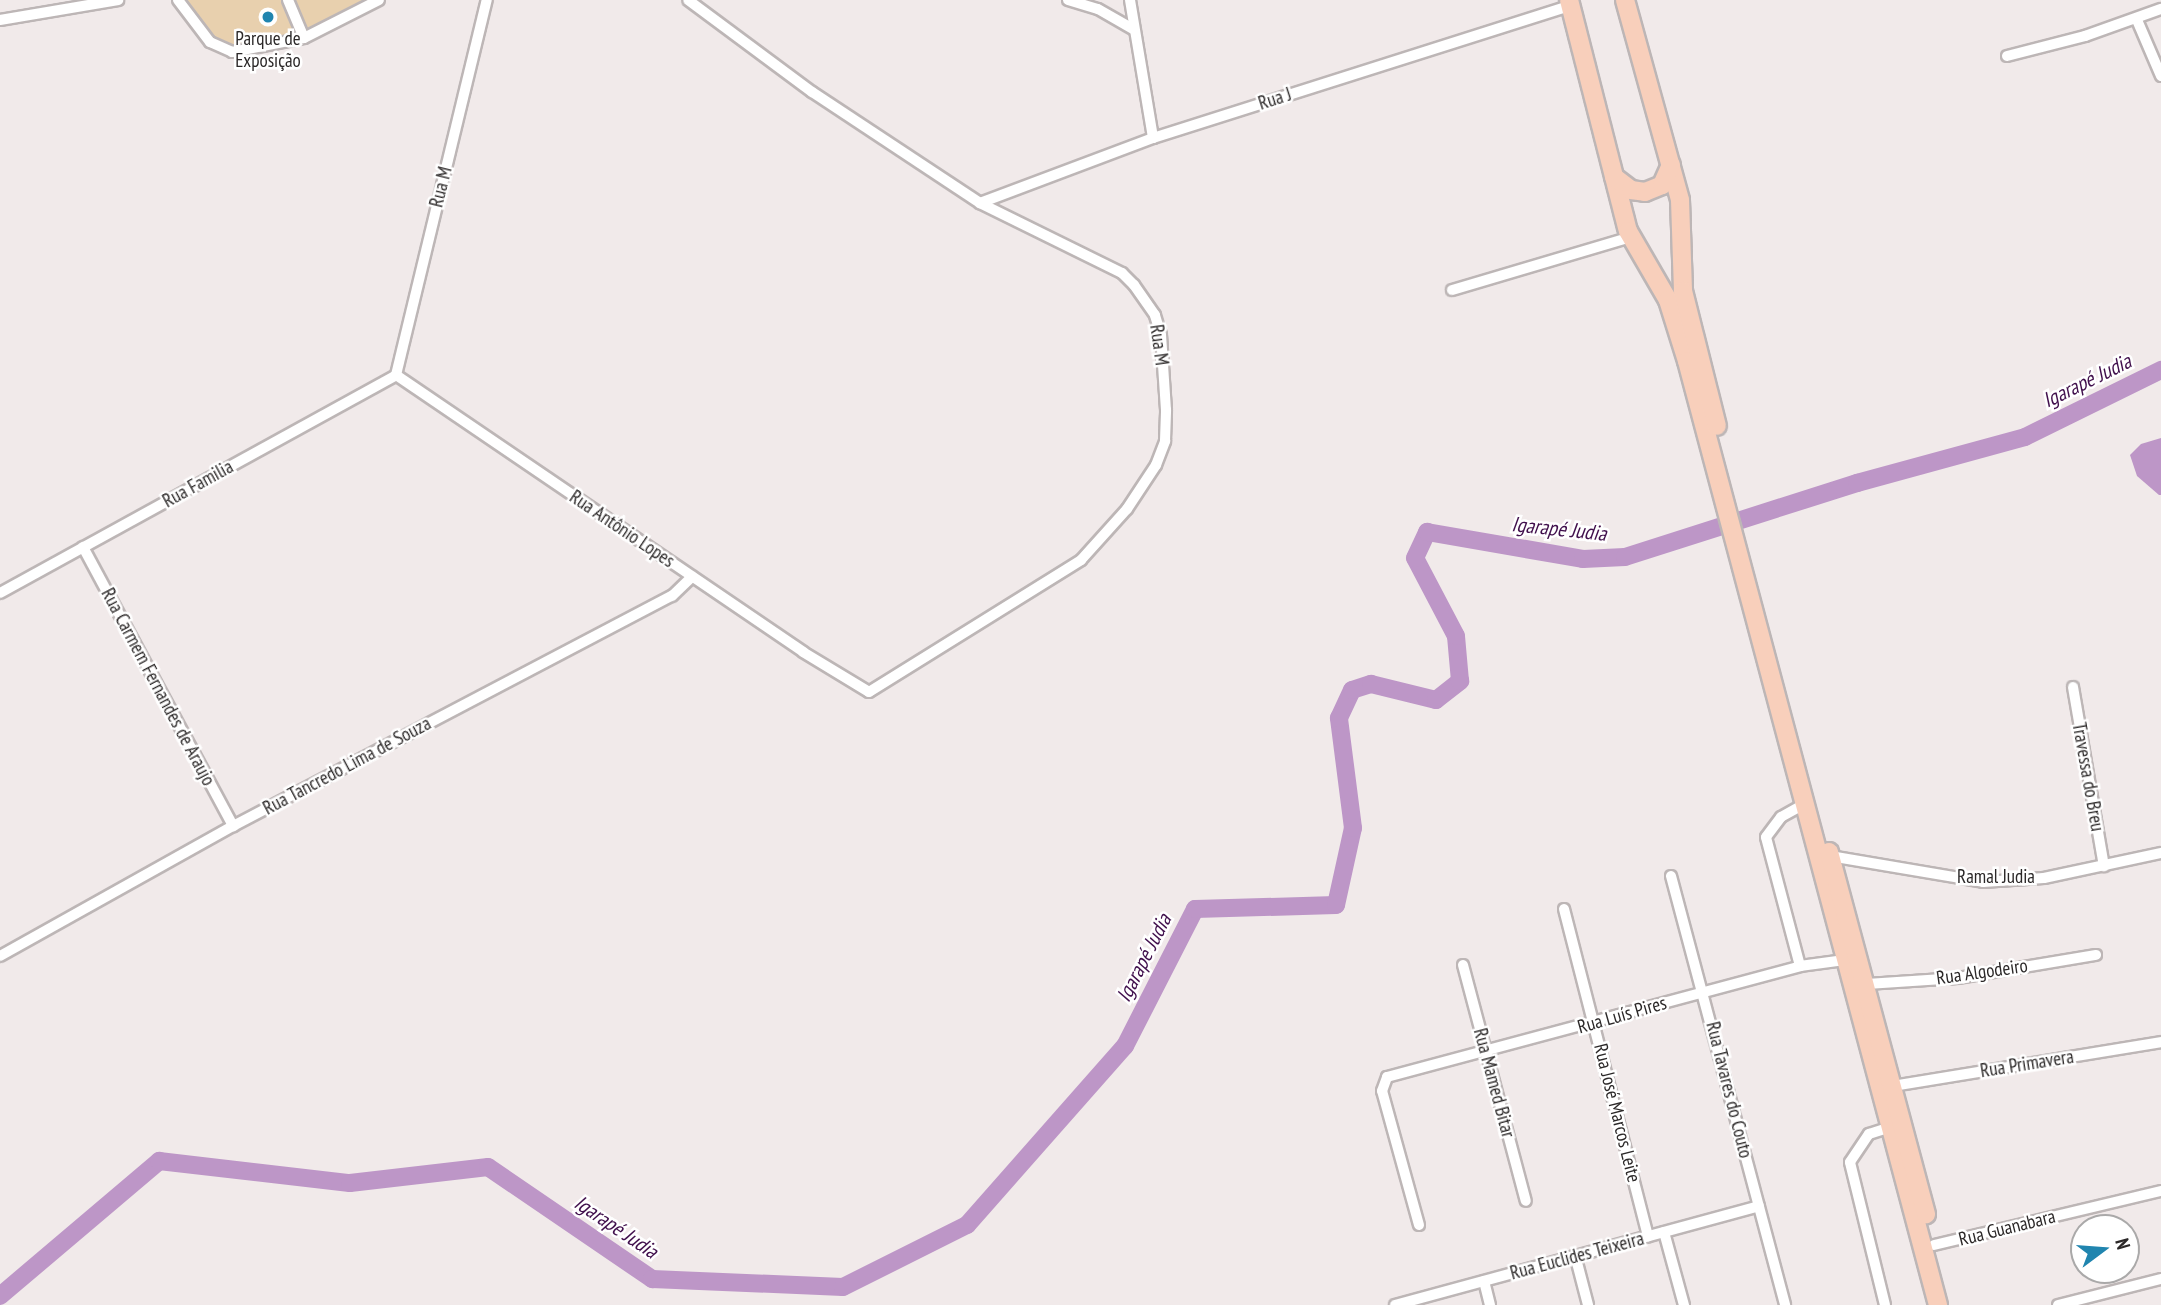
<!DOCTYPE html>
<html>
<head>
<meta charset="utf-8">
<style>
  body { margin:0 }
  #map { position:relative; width:2161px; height:1305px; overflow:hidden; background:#f1eaea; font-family:"PT Sans Narrow",sans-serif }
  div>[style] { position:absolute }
  .green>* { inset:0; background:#e8d0ae }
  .water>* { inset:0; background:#bd96c7 }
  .river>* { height:18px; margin:-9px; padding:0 9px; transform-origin:9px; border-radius:9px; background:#bd96c7 }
  .roads { filter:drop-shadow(2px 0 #bdb6b6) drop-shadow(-2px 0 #bdb6b6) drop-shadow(0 2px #bdb6b6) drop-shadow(0 -2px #bdb6b6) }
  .minor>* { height:10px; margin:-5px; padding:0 5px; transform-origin:5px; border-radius:5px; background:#fff }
  .trunk>* { height:18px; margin:-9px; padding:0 9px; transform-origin:9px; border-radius:9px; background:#f8cfbb }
  .dots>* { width:19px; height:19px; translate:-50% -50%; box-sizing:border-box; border:4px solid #fff; border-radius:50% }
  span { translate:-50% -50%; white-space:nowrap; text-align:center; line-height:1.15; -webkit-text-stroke:5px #fff; paint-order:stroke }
  .poi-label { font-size:19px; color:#2b2828 }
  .street-label { font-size:19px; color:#2b2828 }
  .water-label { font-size:21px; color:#400f4c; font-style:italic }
  .north { position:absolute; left:2070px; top:1214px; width:70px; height:70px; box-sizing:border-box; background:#fff; border:2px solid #aaa9a9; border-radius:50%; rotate:74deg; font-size:19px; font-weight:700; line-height:28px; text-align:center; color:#2b2828 }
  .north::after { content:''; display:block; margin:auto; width:24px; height:32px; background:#2085af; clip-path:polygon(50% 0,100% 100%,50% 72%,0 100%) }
</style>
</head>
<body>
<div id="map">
  <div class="green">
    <div style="clip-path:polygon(178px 0,379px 0,304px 38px,219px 48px)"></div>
  </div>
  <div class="water">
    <div style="clip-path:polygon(2161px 438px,2161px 495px,2159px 495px,2137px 476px,2130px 455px,2141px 444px)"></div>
  </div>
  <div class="river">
    <div style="left:0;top:1296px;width:209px;rotate:-40.3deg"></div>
    <div style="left:159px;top:1161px;width:192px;rotate:6.6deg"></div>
    <div style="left:350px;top:1183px;width:139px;rotate:-6.6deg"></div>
    <div style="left:488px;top:1167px;width:199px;rotate:34.3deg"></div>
    <div style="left:652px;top:1279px;width:191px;rotate:2.4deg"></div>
    <div style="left:843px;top:1287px;width:139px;rotate:-26.6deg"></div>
    <div style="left:967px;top:1225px;width:239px;rotate:-48.6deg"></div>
    <div style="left:1125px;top:1046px;width:154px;rotate:-62.9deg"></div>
    <div style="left:1195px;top:909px;width:141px;rotate:-1.6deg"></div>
    <div style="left:1336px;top:905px;width:79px;rotate:-77.6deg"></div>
    <div style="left:1353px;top:828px;width:111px;rotate:-97.3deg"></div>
    <div style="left:1339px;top:718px;width:31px;rotate:-65deg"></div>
    <div style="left:1352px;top:690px;width:20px;rotate:-18deg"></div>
    <div style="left:1371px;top:684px;width:67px;rotate:13.8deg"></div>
    <div style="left:1436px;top:700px;width:31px;rotate:-38deg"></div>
    <div style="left:1460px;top:681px;width:45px;rotate:-95.1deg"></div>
    <div style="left:1456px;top:636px;width:88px;rotate:-117.7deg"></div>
    <div style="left:1415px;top:558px;width:29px;rotate:-65deg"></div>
    <div style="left:1427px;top:532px;width:158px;rotate:9.8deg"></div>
    <div style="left:1583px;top:559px;width:42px;rotate:-2.7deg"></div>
    <div style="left:1625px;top:557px;width:244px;rotate:-17.7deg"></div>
    <div style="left:1857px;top:483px;width:174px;rotate:-15.3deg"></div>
    <div style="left:2025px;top:437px;width:152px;rotate:-26.2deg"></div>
  </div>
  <div class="roads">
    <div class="minor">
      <div style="left:178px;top:0;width:53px;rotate:52.7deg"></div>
      <div style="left:210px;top:42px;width:24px;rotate:24deg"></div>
      <div style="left:232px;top:52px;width:73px;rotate:-11deg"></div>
      <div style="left:304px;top:38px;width:84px;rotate:-26.9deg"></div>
      <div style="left:288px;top:0;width:41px;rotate:67.2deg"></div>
      <div style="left:1068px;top:0;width:31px;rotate:17deg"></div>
      <div style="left:1098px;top:9px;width:40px;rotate:29.7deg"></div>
      <div style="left:1130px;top:0;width:140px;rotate:80.5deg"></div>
      <div style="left:1153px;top:138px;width:437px;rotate:-17.6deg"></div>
      <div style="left:0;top:20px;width:120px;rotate:-9.6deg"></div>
      <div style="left:2137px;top:20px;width:61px;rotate:66.8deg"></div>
      <div style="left:2007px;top:56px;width:81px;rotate:-14.4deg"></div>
      <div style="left:2085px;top:36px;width:81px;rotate:-19.6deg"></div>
      <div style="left:980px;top:203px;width:185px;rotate:-20.6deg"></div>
      <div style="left:1452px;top:290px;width:187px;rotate:-16.5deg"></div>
      <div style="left:396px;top:375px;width:492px;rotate:34.2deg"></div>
      <div style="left:803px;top:652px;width:77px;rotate:31.2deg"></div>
      <div style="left:869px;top:692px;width:250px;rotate:-31.9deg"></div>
      <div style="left:1081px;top:560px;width:69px;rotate:-48deg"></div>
      <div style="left:1127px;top:509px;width:53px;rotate:-56.6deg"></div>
      <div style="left:1156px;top:465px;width:26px;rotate:-69deg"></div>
      <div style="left:1165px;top:441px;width:31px;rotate:-88deg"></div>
      <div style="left:1166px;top:410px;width:75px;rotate:-93.8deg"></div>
      <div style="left:1161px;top:335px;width:21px;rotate:-107deg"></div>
      <div style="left:1155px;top:315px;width:37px;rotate:-125deg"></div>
      <div style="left:1134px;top:285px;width:17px;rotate:-135deg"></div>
      <div style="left:1122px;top:273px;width:158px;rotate:-153.8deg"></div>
      <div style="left:980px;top:203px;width:201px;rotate:-146.5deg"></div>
      <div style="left:812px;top:92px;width:154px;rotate:-143.4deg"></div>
      <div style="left:396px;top:375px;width:386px;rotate:-76.4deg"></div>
      <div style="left:83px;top:547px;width:317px;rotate:61.7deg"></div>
      <div style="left:0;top:593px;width:452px;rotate:-28.8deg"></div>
      <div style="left:2073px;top:687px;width:182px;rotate:80.2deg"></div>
      <div style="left:1830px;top:856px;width:155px;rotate:9.6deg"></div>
      <div style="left:1983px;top:882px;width:61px;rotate:-3.8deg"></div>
      <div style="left:2044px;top:878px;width:120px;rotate:-12.1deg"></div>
      <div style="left:1671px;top:876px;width:444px;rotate:75.1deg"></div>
      <div style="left:1564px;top:909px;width:338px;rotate:75.6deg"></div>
      <div style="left:0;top:956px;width:267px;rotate:-29.2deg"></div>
      <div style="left:233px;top:826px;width:496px;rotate:-27.7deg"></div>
      <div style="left:672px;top:596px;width:28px;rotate:-44deg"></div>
      <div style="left:1463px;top:965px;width:244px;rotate:75.1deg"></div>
      <div style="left:1800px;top:966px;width:133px;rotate:-104.8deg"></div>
      <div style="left:1766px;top:837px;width:25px;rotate:-53deg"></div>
      <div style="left:1781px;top:817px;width:26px;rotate:-29deg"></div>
      <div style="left:1867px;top:984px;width:91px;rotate:-3.8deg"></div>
      <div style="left:1958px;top:978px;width:140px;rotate:-9.5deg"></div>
      <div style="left:1893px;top:1086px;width:272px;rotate:-9.3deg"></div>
      <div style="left:1419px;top:1225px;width:139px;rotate:-105.4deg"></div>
      <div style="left:1382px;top:1091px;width:15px;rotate:-70deg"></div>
      <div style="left:1387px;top:1077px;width:428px;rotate:-15deg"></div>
      <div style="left:1800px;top:966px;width:45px;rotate:-7.6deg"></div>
      <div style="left:1664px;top:1232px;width:76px;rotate:74.7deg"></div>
      <div style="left:1934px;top:1245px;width:233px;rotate:-13.4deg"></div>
      <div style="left:1575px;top:1255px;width:52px;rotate:75.4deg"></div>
      <div style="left:1484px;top:1281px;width:25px;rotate:76deg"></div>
      <div style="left:1395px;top:1305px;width:377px;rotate:-15.2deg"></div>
      <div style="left:1885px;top:1305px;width:147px;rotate:-103.8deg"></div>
      <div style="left:1850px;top:1162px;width:34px;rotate:-56deg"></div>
      <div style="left:1869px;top:1134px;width:22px;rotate:-18deg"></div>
      <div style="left:2058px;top:1305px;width:106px;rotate:-14.2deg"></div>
    </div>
    <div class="trunk">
      <div style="left:1569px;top:0;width:238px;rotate:75.7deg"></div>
      <div style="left:1628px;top:231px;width:80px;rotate:59.9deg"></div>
      <div style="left:1668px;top:300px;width:64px;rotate:72.7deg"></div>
      <div style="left:1687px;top:361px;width:977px;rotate:75.11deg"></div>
      <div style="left:1625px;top:0;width:207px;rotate:74.6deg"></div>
      <div style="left:1680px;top:200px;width:91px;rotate:88.1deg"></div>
      <div style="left:1683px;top:291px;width:139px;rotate:75.9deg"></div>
      <div style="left:1614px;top:177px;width:21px;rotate:37deg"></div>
      <div style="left:1631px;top:190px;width:14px;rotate:8deg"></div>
      <div style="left:1645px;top:192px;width:18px;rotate:-22deg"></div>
      <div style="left:1662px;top:185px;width:22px;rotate:-66deg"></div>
      <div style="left:1829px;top:852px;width:375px;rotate:75deg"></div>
    </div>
  </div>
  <div class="dots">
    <div style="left:268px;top:17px;background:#2085af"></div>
  </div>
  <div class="poi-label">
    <span style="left:268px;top:50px">Parque de<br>Exposição</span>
  </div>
  <div class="street-label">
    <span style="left:1275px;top:99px;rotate:-18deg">Rua J</span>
    <span style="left:441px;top:187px;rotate:-76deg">Rua M</span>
    <span style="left:1159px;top:345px;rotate:82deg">Rua M</span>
    <span style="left:198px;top:484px;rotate:-29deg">Rua Familia</span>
    <span style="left:622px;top:529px;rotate:34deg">Rua Antônio Lopes</span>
    <span style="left:158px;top:687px;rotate:62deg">Rua Carmem Fernandes de Araujo</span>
    <span style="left:347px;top:766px;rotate:-28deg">Rua Tancredo Lima de Souza</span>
    <span style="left:2088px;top:777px;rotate:80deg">Travessa do Breu</span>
    <span style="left:1996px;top:877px">Ramal Judia</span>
    <span style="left:1982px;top:972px;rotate:-8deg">Rua Algodeiro</span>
    <span style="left:1622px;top:1015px;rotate:-16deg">Rua Luís Pires</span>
    <span style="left:2027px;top:1064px;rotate:-9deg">Rua Primavera</span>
    <span style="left:1494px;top:1083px;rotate:75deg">Rua Mamed Bitar</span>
    <span style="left:1729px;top:1090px;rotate:76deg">Rua Tavares do Couto</span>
    <span style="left:1617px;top:1113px;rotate:76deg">Rua José Marcos Leite</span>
    <span style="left:2007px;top:1228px;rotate:-14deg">Rua Guanabara</span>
    <span style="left:1577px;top:1256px;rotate:-15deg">Rua Euclides Teixeira</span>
  </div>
  <div class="water-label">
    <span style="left:2087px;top:381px;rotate:-26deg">Igarapé Judia</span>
    <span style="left:1559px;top:529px;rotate:6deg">Igarapé Judia</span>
    <span style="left:1144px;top:958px;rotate:-63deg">Igarapé Judia</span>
    <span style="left:616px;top:1227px;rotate:34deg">Igarapé Judia</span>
  </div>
  <div class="north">N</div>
</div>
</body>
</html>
